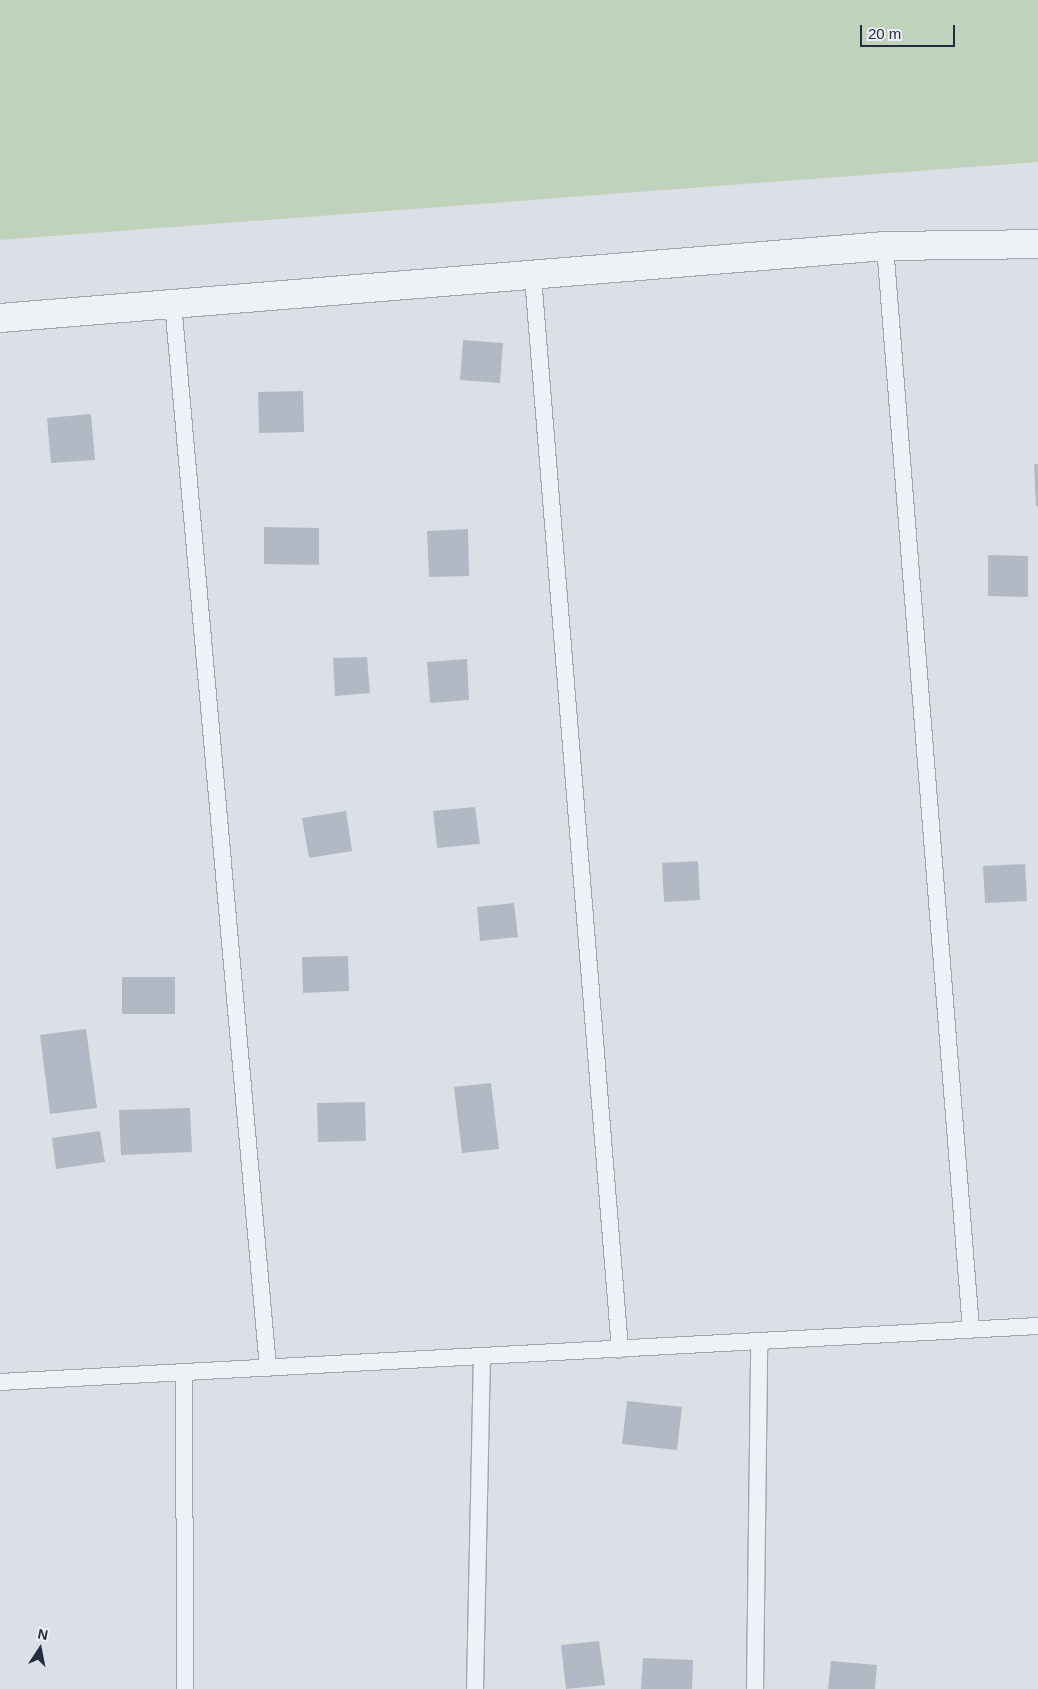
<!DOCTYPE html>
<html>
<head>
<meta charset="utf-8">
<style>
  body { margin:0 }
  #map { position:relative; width:1038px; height:1689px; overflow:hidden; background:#dbe0e7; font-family:Helvetica,sans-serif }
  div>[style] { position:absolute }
  .green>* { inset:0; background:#c1d2bc }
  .building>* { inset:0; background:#b2b9c4 }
  .roads { filter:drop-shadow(1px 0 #a0a7b1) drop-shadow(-1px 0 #a0a7b1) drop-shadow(0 1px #a0a7b1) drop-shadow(0 -1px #a0a7b1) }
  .lane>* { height:16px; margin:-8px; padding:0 8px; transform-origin:8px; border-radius:8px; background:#eef1f5 }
  .street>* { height:28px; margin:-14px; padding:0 14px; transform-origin:14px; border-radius:14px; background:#eef1f5 }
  span { translate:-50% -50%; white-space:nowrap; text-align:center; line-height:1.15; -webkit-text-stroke:4px #ebeff5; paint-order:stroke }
  .north { position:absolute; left:15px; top:1624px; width:50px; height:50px; -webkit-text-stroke:4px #ebeff5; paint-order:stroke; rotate:11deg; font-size:14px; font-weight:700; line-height:20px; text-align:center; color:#242d3e }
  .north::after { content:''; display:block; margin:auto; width:18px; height:22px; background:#242d3e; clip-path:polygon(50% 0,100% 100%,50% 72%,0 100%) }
  .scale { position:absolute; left:860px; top:25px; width:95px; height:22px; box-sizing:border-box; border:2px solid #242d3e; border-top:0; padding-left:6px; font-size:15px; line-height:18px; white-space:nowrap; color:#242d3e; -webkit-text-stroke:4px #ebeff5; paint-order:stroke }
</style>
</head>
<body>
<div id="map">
  <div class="green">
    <div style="clip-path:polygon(0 0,1038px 0,1038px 162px,0 240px)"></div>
  </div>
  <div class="building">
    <div style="clip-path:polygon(463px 340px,503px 343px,500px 383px,460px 380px)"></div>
    <div style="clip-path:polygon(303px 391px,304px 432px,259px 433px,258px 392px)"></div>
    <div style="clip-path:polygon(91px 414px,95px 460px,51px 463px,47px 418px)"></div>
    <div style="clip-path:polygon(1034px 464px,1038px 464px,1038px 506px,1036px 506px)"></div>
    <div style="clip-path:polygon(264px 527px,319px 528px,319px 565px,264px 564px)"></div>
    <div style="clip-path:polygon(468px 529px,469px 576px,429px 577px,427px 531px)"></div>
    <div style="clip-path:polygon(988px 555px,1028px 556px,1028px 597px,988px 596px)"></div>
    <div style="clip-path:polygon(367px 657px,370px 693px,335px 696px,333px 658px)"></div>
    <div style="clip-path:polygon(467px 659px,469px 700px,430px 703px,427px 662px)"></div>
    <div style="clip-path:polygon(475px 807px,480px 844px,437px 848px,433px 811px)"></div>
    <div style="clip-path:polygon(346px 811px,352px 851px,309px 858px,302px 818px)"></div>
    <div style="clip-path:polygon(698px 861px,700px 900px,664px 902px,662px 863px)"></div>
    <div style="clip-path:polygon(1025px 864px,1027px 901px,985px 903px,983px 866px)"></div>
    <div style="clip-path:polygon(514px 903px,518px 937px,480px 941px,477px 907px)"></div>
    <div style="clip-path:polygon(348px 956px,349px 991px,303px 993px,302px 957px)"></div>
    <div style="clip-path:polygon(122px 977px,175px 977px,175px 1014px,122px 1014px)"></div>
    <div style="clip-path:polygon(86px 1029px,97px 1108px,50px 1114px,40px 1035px)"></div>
    <div style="clip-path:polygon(491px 1083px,499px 1149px,462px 1153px,454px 1087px)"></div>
    <div style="clip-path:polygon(365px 1102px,366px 1141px,318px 1142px,317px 1103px)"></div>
    <div style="clip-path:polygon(190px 1108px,192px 1152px,121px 1155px,119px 1110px)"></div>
    <div style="clip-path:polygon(100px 1131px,105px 1162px,56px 1169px,52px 1138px)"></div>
    <div style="clip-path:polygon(627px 1401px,682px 1407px,677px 1450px,622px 1444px)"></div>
    <div style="clip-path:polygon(599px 1641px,605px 1685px,566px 1689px,561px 1645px)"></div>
    <div style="clip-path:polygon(643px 1658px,693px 1660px,692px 1689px,641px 1689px)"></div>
    <div style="clip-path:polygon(831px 1661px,877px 1665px,875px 1689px,828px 1689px)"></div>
  </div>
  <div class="roads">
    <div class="lane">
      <div style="left:885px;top:246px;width:1086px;rotate:85.46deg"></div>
      <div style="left:533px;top:277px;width:1076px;rotate:85.36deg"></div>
      <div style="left:173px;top:303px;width:1069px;rotate:84.9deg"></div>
      <div style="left:184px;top:1372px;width:317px;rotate:89.8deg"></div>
      <div style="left:0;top:1382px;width:1040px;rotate:-3.09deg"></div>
      <div style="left:475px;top:1689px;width:333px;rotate:-88.8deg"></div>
      <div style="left:755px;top:1689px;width:348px;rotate:-89.3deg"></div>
    </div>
    <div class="street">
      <div style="left:0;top:318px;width:888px;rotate:-4.65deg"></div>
      <div style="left:885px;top:246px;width:153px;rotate:-0.7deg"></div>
    </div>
  </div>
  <div class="north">N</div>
  <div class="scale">20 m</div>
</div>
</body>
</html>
